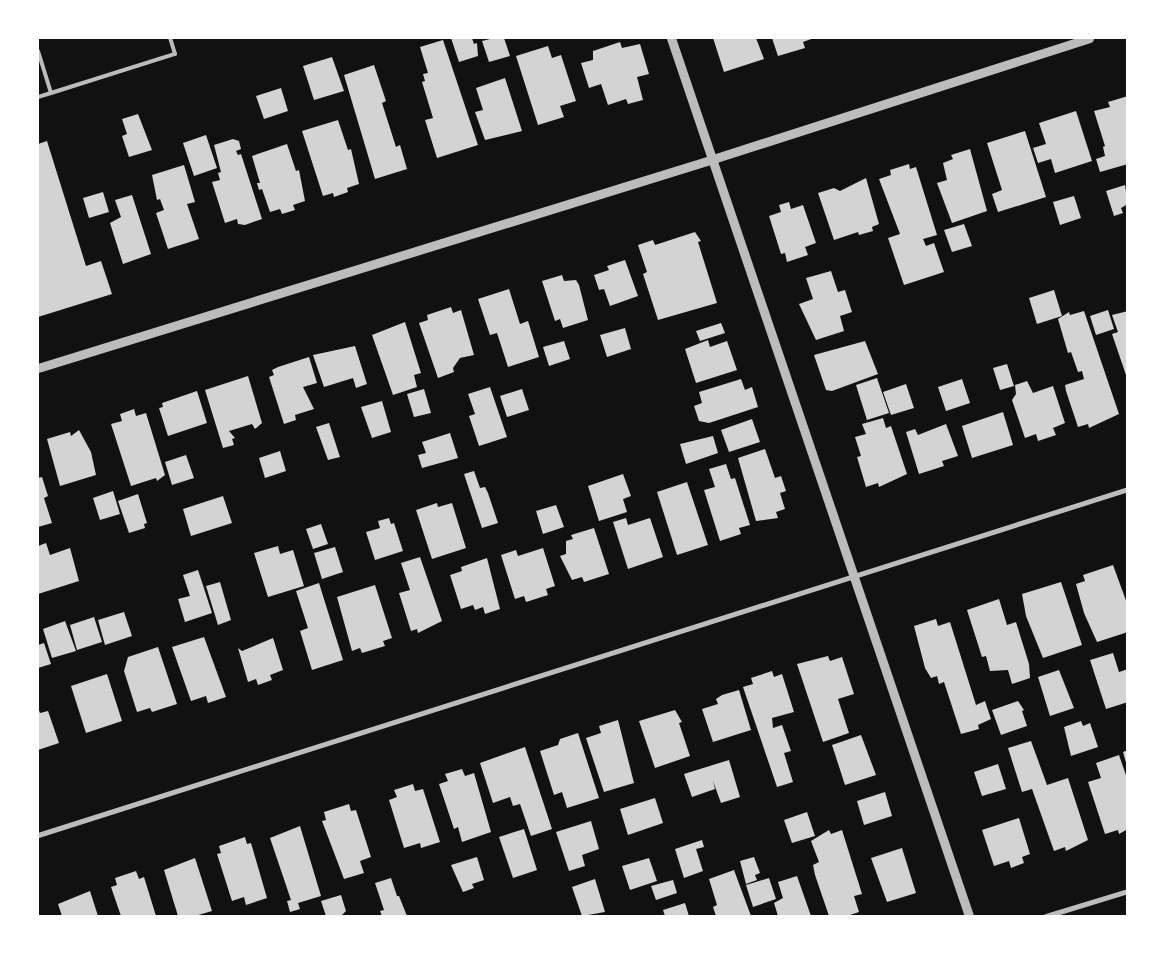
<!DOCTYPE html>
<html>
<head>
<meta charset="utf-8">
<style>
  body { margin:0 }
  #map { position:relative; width:1165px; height:954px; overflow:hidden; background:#111; font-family:Ubuntu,sans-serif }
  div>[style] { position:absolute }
  .building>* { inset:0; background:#d3d3d3 }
  .service>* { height:4px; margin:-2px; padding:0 2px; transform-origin:2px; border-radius:2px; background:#bcbcbc }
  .minor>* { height:5px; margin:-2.5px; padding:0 2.5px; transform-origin:2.5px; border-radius:2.5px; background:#bcbcbc }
  .tertiary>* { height:9px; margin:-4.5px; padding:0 4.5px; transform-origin:4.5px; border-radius:4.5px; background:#bcbcbc }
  span { translate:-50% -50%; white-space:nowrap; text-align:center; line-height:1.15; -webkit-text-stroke:4px #fff; paint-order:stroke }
  .frame { position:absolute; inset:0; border:39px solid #fff; pointer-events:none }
</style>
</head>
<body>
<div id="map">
  <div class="building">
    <div style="clip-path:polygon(451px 38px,472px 38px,474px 44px,477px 43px,478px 56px,459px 62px)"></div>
    <div style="clip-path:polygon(494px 38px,504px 38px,510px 56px,489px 62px,482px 41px)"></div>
    <div style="clip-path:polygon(713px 38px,756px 38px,764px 59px,724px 72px)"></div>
    <div style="clip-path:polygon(772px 38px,814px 38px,803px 42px,805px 48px,778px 56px)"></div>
    <div style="clip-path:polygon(443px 40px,478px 145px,437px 158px,425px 120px,433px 118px,422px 82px,425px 81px,423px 74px,428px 73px,420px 47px)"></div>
    <div style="clip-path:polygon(620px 42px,622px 48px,640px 44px,649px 74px,637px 77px,643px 100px,628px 104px,626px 99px,608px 105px,601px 84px,589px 88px,581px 63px,593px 60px,593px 51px)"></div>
    <div style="clip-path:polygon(548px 46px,552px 58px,561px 55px,576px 101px,560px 106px,564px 117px,538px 125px,516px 56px)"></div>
    <div style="clip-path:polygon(332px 57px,344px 91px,314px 100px,303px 66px)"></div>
    <div style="clip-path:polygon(374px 65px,386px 101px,382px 103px,396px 147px,400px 145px,407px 169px,375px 179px,344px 75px)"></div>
    <div style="clip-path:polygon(505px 78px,522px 131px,485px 140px,475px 112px,483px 110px,476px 88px)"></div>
    <div style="clip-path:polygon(281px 88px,288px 111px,264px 119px,256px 96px)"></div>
    <div style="clip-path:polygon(1128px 96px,1128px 164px,1100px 172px,1096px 159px,1105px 156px,1103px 147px,1105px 146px,1094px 111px,1110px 107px,1108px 102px)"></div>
    <div style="clip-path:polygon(1076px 111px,1092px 161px,1055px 173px,1051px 159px,1038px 163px,1033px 148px,1046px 144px,1039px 123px)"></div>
    <div style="clip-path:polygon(138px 114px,152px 150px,129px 157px,122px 136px,127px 134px,122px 119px)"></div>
    <div style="clip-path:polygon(338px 120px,348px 150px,351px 149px,359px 184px,347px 188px,348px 192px,334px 197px,333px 193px,323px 196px,302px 131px)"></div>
    <div style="clip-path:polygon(1025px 131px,1046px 197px,998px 212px,992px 194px,1002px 190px,987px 143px)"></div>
    <div style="clip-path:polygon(206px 135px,217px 168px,194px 176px,183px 143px)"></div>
    <div style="clip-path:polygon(233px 139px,239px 141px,241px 149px,236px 151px,238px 155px,241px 154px,262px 219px,245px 225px,238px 224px,237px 219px,225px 223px,212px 182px,220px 180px,218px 173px,221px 172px,214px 145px)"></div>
    <div style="clip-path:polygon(47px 141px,86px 266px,101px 261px,112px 294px,38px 317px,38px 144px)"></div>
    <div style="clip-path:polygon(287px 144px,296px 171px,299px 170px,305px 201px,293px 205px,295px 210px,282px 214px,280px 209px,270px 212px,262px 189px,259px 190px,257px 183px,260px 183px,252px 156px)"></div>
    <div style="clip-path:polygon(970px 149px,987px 211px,952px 223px,937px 183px,947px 180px,943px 163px,953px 159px,951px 155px)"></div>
    <div style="clip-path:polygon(909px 164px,910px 169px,916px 167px,937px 235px,923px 239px,926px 246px,934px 243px,944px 272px,904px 285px,888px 238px,900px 234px,879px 179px,891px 175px,890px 170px)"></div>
    <div style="clip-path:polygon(184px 165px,195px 202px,187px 204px,199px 239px,168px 249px,156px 213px,164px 210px,160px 199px,157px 200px,152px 175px)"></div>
    <div style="clip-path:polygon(866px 178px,879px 224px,872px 227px,873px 231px,859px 235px,858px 232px,834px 240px,818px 193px,834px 188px,840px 191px)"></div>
    <div style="clip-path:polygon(1125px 185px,1128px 204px,1121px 208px,1123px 213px,1114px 216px,1106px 191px)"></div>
    <div style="clip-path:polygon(103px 192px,109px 212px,89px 218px,83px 198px)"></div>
    <div style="clip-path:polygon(132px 195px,151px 254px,123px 264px,110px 223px,121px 217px,115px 200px)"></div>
    <div style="clip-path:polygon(1074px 196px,1081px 218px,1060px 225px,1053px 202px)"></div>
    <div style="clip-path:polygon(789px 202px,791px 209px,803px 205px,816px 243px,805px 247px,808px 255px,787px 262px,785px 253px,781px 254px,769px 216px,781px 212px,779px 205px)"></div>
    <div style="clip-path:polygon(964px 224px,972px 246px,952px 252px,944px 230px)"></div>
    <div style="clip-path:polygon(695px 232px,701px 241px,698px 242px,717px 303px,658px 320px,643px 274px,647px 272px,638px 245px,653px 240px,655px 245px)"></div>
    <div style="clip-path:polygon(625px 260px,638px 296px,610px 306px,604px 289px,599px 290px,594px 275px,609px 270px,607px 266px)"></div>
    <div style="clip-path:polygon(831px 271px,838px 292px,845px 290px,852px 312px,840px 316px,844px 331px,816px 340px,799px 304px,813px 299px,806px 278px)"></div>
    <div style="clip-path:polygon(562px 275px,564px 281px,576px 280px,579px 285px,588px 320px,563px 328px,560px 319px,555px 321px,542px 281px)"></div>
    <div style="clip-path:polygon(509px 289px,520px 324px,528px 321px,539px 357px,508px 367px,497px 333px,490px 335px,478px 299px)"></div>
    <div style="clip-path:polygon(1054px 290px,1062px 316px,1037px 324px,1029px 298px)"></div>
    <div style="clip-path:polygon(451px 307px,453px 313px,461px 310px,474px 355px,460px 358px,453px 368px,454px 372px,438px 378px,419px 323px,428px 320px,427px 315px)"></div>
    <div style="clip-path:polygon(1108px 310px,1114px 329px,1096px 335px,1090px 316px)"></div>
    <div style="clip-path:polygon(1084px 311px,1119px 414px,1089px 428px,1088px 424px,1078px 427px,1066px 391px,1065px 385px,1084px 379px,1082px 371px,1078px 372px,1071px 352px,1068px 353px,1058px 319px,1069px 312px,1070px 315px)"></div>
    <div style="clip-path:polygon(1128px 311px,1128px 378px,1127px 378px,1112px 334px,1118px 332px,1112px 315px)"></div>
    <div style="clip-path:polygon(405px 322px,421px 373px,414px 375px,417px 387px,393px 395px,372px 335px)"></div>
    <div style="clip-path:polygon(721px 323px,725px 333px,700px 341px,696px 331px)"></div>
    <div style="clip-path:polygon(625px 328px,631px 349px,607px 357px,600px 335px)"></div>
    <div style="clip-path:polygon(708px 340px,710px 347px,727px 341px,737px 370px,696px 383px,685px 349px)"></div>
    <div style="clip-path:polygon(564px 341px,570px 359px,549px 366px,543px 347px)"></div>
    <div style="clip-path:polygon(865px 341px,878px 374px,832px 391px,826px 390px,814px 355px)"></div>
    <div style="clip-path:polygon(355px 346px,367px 384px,356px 388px,353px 378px,324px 387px,313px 355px)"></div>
    <div style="clip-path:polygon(309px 357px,317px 383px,303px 387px,314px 409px,295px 415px,296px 420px,284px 424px,269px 377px,274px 375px,272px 370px,278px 367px)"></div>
    <div style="clip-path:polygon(1007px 364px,1014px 386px,1000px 390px,993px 368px)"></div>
    <div style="clip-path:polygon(248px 376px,262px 423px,255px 429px,252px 424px,229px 431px,235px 438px,232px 439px,234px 445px,223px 448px,205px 390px)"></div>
    <div style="clip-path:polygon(877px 378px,889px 413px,867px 420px,856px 385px)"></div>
    <div style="clip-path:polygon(741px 379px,745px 390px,752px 387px,758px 407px,709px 423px,699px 421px,694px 406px,702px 403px,699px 392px)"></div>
    <div style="clip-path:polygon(962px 379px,970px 403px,946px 411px,938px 387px)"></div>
    <div style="clip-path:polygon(1027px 381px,1033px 393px,1053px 386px,1065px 423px,1053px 428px,1056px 435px,1038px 441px,1036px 434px,1025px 438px,1012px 400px,1016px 394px,1015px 385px)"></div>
    <div style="clip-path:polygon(906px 384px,914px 408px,891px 415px,883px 392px)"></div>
    <div style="clip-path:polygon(490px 387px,507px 437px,479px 446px,469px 416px,475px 414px,468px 394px)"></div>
    <div style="clip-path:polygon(424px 389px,431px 413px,414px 417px,407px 394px)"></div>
    <div style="clip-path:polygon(522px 389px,529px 410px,507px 417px,500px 396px)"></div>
    <div style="clip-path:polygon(197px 391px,207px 423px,168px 436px,159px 408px,163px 407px,162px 403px)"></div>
    <div style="clip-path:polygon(382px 401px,391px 432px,372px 438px,361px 407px)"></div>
    <div style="clip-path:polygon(134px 409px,136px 416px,146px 413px,165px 475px,157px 481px,156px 478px,131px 486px,111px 424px,122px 421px,120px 414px)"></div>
    <div style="clip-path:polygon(1003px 412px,1013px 445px,972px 458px,962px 426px)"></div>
    <div style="clip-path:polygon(883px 418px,886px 428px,891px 426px,907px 474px,879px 487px,878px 483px,866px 487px,857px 457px,861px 456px,855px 437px,866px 434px,862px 424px)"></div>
    <div style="clip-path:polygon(752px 419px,760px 442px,729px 452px,721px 430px)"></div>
    <div style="clip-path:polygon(329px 423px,340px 457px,328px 460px,316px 427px)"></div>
    <div style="clip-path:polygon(946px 424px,958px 456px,942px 461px,944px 466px,919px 474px,906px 432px,915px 429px,918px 435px)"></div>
    <div style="clip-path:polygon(79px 430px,91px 452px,96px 475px,60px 486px,47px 439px,70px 432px,71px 436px)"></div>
    <div style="clip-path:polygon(450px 433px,458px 458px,422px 468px,418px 455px,426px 453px,422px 442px)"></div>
    <div style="clip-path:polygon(713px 436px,718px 453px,686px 464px,680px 444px)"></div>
    <div style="clip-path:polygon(765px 449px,775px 478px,781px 476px,786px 491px,780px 493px,785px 509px,776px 512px,778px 518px,756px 521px,738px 458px)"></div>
    <div style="clip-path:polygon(280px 451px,286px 471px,265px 478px,259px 458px)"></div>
    <div style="clip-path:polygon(186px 455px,194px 478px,172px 485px,165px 462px)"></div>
    <div style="clip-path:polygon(726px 464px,731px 479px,735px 478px,750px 525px,739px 528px,741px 534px,720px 541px,704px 490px,715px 487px,709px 469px)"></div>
    <div style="clip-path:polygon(474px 471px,480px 488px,485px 487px,488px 493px,498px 523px,482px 528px,464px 474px)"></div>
    <div style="clip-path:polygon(623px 474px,631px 496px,623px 499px,627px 512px,599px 521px,588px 486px)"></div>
    <div style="clip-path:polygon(42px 477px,48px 496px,44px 498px,52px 523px,38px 527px,38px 478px)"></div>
    <div style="clip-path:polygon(687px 482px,708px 545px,677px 555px,657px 492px)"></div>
    <div style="clip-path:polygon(113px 491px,120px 514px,100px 520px,93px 498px)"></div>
    <div style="clip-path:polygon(138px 494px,147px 523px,144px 524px,145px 528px,129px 533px,118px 501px)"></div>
    <div style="clip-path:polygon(223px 496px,232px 523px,191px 536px,183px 509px)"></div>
    <div style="clip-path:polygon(437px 503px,438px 507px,452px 503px,466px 548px,432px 559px,416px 510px)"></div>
    <div style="clip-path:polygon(556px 505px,564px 527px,543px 534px,536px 511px)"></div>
    <div style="clip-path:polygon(389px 518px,391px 524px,394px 523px,403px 551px,375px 560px,366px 532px,380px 528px,378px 521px)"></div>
    <div style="clip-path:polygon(626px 518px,628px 525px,650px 518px,663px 557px,628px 569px,613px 522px)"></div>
    <div style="clip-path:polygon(321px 524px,328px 544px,313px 549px,306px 529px)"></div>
    <div style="clip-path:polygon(594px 528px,609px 574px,584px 582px,582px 577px,572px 580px,560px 556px,566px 554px,566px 541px,573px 539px,571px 535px)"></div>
    <div style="clip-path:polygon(46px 543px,50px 555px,70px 548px,79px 581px,38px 594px,38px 546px)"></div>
    <div style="clip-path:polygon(278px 546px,280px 554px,293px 550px,304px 586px,268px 597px,254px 553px)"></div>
    <div style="clip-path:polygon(335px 547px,343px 572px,322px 579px,314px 553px)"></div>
    <div style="clip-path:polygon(543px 548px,555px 586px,546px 589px,548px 595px,526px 602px,524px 596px,515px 599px,501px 555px,516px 550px,518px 556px)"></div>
    <div style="clip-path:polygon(420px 557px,442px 621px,418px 633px,417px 629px,411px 631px,399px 593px,410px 590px,401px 563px)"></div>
    <div style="clip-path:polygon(487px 558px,500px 609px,485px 614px,483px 607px,475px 610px,473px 605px,461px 609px,450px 575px,462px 571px,461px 567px)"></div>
    <div style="clip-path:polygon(1113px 565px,1128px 606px,1128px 632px,1097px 642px,1084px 613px,1076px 584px,1085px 581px,1083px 575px)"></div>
    <div style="clip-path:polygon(198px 570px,212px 613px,185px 622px,178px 599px,190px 596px,183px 575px)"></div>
    <div style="clip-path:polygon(220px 582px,231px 620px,218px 625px,206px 586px)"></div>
    <div style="clip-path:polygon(1061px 582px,1082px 645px,1043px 658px,1026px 616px,1022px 594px)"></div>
    <div style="clip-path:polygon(319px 583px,343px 660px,312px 670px,300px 631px,308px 628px,296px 591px)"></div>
    <div style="clip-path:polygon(375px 585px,392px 638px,383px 641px,385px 646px,362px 653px,360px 648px,352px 651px,337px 597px)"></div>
    <div style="clip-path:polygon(999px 599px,1007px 625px,1016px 622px,1029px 664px,1030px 678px,1012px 684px,1008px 670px,990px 671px,986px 656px,982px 657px,967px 610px)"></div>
    <div style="clip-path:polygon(124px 612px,132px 636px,105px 645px,98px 620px)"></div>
    <div style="clip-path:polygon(94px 617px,102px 642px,77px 650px,70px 625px)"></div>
    <div style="clip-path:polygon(936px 619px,938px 626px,950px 622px,976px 705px,985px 701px,991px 719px,978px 725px,979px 729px,961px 734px,944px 682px,939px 684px,937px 676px,931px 678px,925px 668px,914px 626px)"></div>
    <div style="clip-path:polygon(65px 621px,76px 651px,52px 658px,43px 629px)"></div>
    <div style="clip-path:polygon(204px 637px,226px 697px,208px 703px,206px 696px,191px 701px,172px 647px)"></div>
    <div style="clip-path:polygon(273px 638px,283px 670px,270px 675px,272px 680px,258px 685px,256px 679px,248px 682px,238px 648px,242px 651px)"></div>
    <div style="clip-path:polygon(44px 643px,51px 664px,38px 668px,38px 645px)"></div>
    <div style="clip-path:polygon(158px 647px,177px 704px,152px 712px,150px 708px,137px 712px,124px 671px,128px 657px)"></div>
    <div style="clip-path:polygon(1113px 653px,1119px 672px,1128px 669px,1128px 702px,1106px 709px,1090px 660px)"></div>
    <div style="clip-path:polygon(828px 656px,830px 661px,842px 657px,854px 694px,838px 699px,849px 733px,823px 742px,797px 664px)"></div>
    <div style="clip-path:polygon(1059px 670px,1074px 708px,1050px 716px,1038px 677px)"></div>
    <div style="clip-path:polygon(772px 671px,774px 677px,782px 674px,794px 712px,772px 718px,773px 728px,782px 725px,791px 751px,784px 753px,793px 782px,777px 787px,743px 687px,753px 684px,751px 678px)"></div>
    <div style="clip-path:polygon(107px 674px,122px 721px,86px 733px,71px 686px)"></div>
    <div style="clip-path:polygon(739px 690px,751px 730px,713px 742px,702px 709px,718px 704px,716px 699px,722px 695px)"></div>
    <div style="clip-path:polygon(1018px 701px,1024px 710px,1022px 711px,1027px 726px,1001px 735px,992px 710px)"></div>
    <div style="clip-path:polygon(38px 708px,40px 713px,48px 711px,59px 743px,38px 750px)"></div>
    <div style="clip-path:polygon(675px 710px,682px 722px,679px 723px,690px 756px,655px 768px,639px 721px)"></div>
    <div style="clip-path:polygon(618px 720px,634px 783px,604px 792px,586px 738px,601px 733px,599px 726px)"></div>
    <div style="clip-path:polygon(1081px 721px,1083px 726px,1090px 723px,1098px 747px,1071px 756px,1064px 727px)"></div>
    <div style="clip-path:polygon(578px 733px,599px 798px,567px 808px,562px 792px,554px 795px,540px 751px,558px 745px,560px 739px)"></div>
    <div style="clip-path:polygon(861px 735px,876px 775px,845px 785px,832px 745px)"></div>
    <div style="clip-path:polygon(1031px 741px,1047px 785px,1068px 778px,1088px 840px,1066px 851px,1065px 847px,1054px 851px,1032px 789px,1022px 792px,1008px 748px)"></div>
    <div style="clip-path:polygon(525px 747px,552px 829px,531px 836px,520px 804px,513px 806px,510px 797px,493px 803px,480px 763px)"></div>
    <div style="clip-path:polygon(1128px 750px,1128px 766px,1127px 766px,1123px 752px)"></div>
    <div style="clip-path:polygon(1119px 755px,1128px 781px,1128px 829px,1119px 834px,1118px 830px,1105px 834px,1088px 782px,1101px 778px,1096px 763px)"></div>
    <div style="clip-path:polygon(729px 760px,740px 797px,721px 803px,713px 781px,715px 789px,692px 797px,684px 774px)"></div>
    <div style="clip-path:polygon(998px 764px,1006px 789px,982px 796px,974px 772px)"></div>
    <div style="clip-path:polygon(462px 769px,465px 776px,474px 773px,491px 832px,462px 842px,458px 827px,454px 829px,439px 784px,448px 781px,445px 774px)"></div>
    <div style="clip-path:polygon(413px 784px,415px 791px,423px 789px,440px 842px,421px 848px,420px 843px,404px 848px,389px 800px,397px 797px,394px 790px)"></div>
    <div style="clip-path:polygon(885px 792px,892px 816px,864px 825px,857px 801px)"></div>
    <div style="clip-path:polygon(655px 798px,663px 823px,628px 835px,620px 809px)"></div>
    <div style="clip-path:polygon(349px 804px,351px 811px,356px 810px,371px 857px,360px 861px,364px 873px,344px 879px,322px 821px,326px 820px,324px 812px)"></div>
    <div style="clip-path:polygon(807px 812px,815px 836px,792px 843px,784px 820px)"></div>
    <div style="clip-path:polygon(1019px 818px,1030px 854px,1022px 857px,1024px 863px,1011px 868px,1009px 861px,994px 866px,982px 830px)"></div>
    <div style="clip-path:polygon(591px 821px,599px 849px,582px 855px,585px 866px,569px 871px,556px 832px)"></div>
    <div style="clip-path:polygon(300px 826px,321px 896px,298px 903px,300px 909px,290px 912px,287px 901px,291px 900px,270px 838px)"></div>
    <div style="clip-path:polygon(524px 829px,537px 870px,513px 878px,499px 837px)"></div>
    <div style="clip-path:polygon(829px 830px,831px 834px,842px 830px,862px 894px,854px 896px,859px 912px,847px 916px,829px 916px,815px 875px,813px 865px,819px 862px,811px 841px)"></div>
    <div style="clip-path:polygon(245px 837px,247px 844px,251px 843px,267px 898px,246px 905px,244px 897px,232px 901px,217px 854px,221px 853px,219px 846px)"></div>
    <div style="clip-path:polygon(702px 840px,704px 847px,696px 849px,703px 871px,684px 878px,675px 849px)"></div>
    <div style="clip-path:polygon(902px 848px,916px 893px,887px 902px,871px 858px)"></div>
    <div style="clip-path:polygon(477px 857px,484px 880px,472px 884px,474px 888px,463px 892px,451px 865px)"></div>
    <div style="clip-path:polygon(754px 857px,760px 873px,755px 875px,757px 880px,746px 884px,740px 861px)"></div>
    <div style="clip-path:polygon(195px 858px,212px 911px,195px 916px,178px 916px,164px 870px)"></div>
    <div style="clip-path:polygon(649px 858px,657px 881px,630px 890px,622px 866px)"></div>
    <div style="clip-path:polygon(734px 870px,751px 916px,716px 916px,713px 907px,717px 905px,709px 879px)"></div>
    <div style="clip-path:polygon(136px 871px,139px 879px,144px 877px,156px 916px,121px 916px,111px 887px,117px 885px,115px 878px)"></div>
    <div style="clip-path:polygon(797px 876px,811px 916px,778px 916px,774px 903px,783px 898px,778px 882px)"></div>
    <div style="clip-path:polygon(391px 878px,397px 896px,399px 896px,407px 916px,382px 916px,380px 911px,384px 910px,375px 883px)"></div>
    <div style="clip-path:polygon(769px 878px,776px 899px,753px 907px,746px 885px)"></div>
    <div style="clip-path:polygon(595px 879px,605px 912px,582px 916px,572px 887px)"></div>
    <div style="clip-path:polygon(673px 880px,677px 893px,656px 900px,651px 886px)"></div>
    <div style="clip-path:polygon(90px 891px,98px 916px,62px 916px,58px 904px)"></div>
    <div style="clip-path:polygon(341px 895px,346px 911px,341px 916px,326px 916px,321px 901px)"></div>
    <div style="clip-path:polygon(685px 903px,689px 916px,665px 916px,663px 910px)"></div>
  </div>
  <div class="service">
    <div style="left:38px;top:51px;width:44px;rotate:72.8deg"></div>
    <div style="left:51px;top:93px;width:14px;rotate:163deg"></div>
    <div style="left:51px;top:93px;width:130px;rotate:-17.5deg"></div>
    <div style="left:175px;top:54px;width:17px;rotate:-107deg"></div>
  </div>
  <div class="minor">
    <div style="left:38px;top:835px;width:1144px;rotate:-17.61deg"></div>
    <div style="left:1046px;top:916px;width:86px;rotate:-17deg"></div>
  </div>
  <div class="tertiary">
    <div style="left:671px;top:38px;width:927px;rotate:71.25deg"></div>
    <div style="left:38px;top:368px;width:707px;rotate:-17.2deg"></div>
    <div style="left:713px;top:159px;width:395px;rotate:-17.8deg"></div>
  </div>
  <div class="frame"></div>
</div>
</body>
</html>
